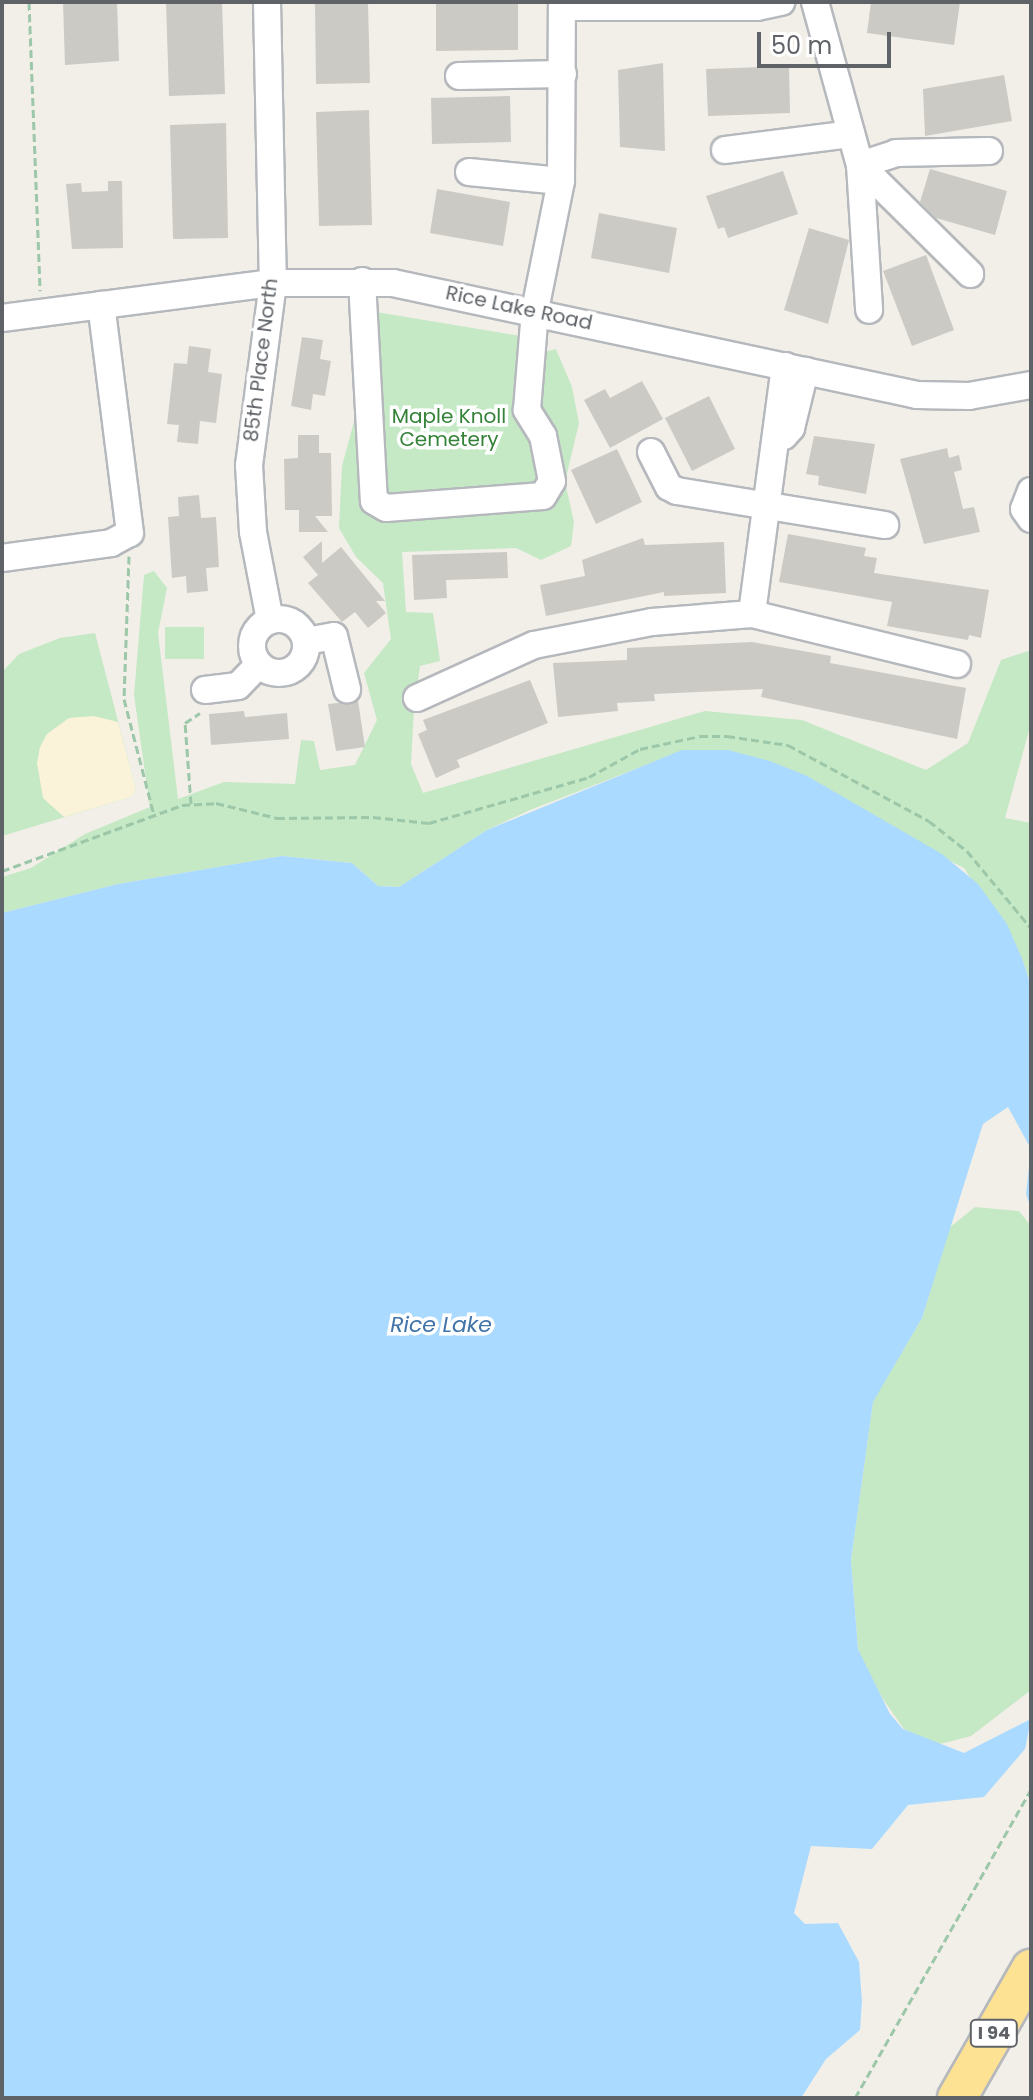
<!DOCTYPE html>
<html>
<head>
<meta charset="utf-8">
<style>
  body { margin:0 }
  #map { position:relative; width:1033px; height:2100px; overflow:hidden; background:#f1efe8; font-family:Poppins,sans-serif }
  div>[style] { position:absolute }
  .green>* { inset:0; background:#c5e8c5 }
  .sand>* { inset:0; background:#fbf3d9 }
  .water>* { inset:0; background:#aadaff }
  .building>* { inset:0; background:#cccac5 }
  .path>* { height:3px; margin-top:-1.5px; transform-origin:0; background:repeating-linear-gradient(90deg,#9cc7a9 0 8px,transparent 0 12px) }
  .roads { filter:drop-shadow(2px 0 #b5b8bc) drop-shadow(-2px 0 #b5b8bc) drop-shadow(0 2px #b5b8bc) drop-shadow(0 -2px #b5b8bc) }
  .minor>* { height:26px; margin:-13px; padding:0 13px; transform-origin:13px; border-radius:13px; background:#fff }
  .minor>.ring { margin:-13px; padding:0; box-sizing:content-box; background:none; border:26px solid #fff; border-radius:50% }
  .highway>* { height:38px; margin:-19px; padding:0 19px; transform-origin:19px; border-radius:19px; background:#fde293 }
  span { translate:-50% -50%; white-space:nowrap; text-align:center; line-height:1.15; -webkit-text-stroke:7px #fff; paint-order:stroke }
  .shield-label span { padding:2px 6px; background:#fff; border:2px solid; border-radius:6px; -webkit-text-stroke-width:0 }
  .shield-label { font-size:18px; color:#5f6368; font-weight:700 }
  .street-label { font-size:20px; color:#5f6368 }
  .park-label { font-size:20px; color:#348238 }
  .water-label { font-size:22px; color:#4174aa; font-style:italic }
  .frame { position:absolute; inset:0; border:4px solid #5f6368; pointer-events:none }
  .scale { position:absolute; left:757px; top:32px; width:134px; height:36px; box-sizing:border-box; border:4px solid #5f6368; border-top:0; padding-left:10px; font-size:24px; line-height:28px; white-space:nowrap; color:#5f6368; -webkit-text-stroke:6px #fff; paint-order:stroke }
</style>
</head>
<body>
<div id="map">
  <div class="green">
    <div style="clip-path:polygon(352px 308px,544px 340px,544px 352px,556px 349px,572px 387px,579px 423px,565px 482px,574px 522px,571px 546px,541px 560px,516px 548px,402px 552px,406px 612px,433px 613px,440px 661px,420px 666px,414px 708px,411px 764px,423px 793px,705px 711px,802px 720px,926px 770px,968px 743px,1001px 660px,1031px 650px,1031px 723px,1005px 818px,1031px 823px,1031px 986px,1023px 961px,964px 868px,728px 750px,682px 751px,530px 810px,487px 830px,399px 887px,378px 886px,352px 863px,282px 856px,118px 884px,2px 913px,2px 877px,31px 868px,85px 834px,150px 807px,134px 695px,144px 575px,154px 571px,167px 588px,158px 633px,178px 799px,224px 782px,295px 784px,301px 740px,314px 741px,320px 770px,355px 765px,377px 720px,364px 673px,391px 639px,383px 583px,356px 557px,339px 528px,342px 466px,355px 418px)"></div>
    <div style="clip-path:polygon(165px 627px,204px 627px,204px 659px,165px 659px)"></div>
    <div style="clip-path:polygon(95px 633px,136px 790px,131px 797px,2px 836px,2px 672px,19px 654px,60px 638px)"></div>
    <div style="clip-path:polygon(975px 1207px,1019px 1211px,1031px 1226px,1031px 1690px,971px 1736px,936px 1745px,904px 1729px,876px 1689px,858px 1649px,851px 1560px,873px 1401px,922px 1318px,949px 1228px)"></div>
  </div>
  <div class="sand">
    <div style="clip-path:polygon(94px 716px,118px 722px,136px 790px,131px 797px,64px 817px,43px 798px,37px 763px,40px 747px,47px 734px,69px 718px)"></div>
  </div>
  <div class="water">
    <div style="clip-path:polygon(682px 750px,728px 750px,770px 761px,807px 776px,942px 854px,978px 884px,1007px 924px,1023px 961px,1031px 986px,1031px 1208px,1026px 1194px,1031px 1149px,1008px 1107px,983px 1124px,922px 1318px,873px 1402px,851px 1560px,858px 1649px,890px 1714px,903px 1729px,964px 1753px,1031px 1719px,1025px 1749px,984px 1797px,908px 1805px,872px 1849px,811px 1846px,794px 1913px,805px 1924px,838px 1923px,859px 1962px,862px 2001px,860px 2030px,826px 2059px,801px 2098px,2px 2098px,2px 913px,118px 884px,282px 856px,352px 863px,378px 886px,399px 887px,487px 830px)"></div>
  </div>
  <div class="building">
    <div style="clip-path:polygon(63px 2px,117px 2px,119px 61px,65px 65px)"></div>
    <div style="clip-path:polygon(166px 2px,222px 2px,225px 94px,169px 96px)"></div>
    <div style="clip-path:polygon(315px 2px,368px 2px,370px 83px,316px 84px)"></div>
    <div style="clip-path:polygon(871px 2px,960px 2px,954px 45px,867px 33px)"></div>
    <div style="clip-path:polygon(518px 3px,518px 50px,436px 51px,436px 4px)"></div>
    <div style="clip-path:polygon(663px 63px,665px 151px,620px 147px,618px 70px)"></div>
    <div style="clip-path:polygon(789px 66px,790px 113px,708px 116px,706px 69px)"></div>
    <div style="clip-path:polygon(1004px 75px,1012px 121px,925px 136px,923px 89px)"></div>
    <div style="clip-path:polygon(510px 96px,511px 142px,432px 144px,431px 98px)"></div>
    <div style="clip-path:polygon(369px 110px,372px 225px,319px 226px,316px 112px)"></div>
    <div style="clip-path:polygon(226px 123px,228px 238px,173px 239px,170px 125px)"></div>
    <div style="clip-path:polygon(930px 169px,1007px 191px,995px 235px,936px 218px,920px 202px)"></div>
    <div style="clip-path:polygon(783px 171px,798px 214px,728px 238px,724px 227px,718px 229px,706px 196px)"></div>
    <div style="clip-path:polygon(108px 181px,122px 181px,123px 248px,72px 249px,66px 184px,81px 183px,82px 192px,108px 191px)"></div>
    <div style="clip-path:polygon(437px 189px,510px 202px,503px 246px,430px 233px)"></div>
    <div style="clip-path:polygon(599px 213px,677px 228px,669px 273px,591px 258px)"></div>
    <div style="clip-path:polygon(809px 228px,849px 240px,828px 324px,784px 310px)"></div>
    <div style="clip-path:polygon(926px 255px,954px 330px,912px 346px,883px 271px)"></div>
    <div style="clip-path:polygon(302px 337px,323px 340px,320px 359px,331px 361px,325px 396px,313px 394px,311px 410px,291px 406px)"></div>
    <div style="clip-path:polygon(189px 346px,211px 349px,208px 372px,222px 374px,216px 423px,200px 421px,198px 444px,177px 442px,179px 425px,167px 424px,174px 363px,187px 364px)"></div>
    <div style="clip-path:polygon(642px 381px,663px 419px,610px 448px,584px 400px,605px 389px,610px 398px)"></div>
    <div style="clip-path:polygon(709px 396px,735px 449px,692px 471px,665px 418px)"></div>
    <div style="clip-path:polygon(298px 435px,319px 435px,319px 453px,331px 453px,332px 516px,315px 516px,328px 532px,299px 532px,299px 510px,285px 510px,284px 459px,298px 458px)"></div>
    <div style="clip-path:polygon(814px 436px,875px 444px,866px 494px,818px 485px,819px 476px,806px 474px)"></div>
    <div style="clip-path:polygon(947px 448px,949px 458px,959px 455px,962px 470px,954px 472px,963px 509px,974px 507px,980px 532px,924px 544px,900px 459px)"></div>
    <div style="clip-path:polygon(617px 449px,642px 502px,596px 524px,571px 470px)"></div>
    <div style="clip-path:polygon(199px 495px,201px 518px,216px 517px,219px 567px,206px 568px,208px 591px,187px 593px,186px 576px,172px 578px,168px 517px,179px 516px,178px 497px)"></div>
    <div style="clip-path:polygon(788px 534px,866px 548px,864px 556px,877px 558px,874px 573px,989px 590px,981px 638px,969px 635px,968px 640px,887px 626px,892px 602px,779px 582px)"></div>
    <div style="clip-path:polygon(643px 538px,645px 545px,724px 542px,726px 593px,664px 596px,664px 592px,546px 616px,540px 585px,585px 576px,582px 560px)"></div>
    <div style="clip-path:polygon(322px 541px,322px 563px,341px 547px,385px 601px,376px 601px,386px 613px,368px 628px,355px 612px,342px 622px,308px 583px,318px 575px,303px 557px)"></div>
    <div style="clip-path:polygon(507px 552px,508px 578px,446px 580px,447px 598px,414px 600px,412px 555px)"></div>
    <div style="clip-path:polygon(752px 642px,831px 656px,830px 663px,966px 688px,957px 739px,761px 697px,763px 689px,654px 694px,655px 701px,617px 703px,618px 711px,558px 717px,553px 663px,627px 660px,627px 648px)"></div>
    <div style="clip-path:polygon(530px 680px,548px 723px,457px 760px,460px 767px,436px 778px,418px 734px,427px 730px,423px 720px)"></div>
    <div style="clip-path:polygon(358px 701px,365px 747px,336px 751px,328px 704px)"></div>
    <div style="clip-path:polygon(244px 711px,245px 717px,287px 713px,289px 739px,211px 745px,209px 714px)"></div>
  </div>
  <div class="path">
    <div style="left:29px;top:2px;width:289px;rotate:87.8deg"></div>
    <div style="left:129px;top:556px;width:143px;rotate:92deg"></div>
    <div style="left:124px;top:699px;width:120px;rotate:75.5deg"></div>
    <div style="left:191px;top:804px;width:81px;rotate:-94.2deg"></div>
    <div style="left:185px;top:723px;width:18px;rotate:-34deg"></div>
    <div style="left:2px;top:871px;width:192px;rotate:-20.1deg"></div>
    <div style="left:182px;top:805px;width:34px;rotate:-3deg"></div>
    <div style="left:216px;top:803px;width:63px;rotate:13.8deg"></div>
    <div style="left:277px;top:818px;width:96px;rotate:-0.6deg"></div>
    <div style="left:373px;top:817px;width:56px;rotate:6.1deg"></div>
    <div style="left:429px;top:823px;width:166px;rotate:-16deg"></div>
    <div style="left:589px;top:777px;width:58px;rotate:-28.8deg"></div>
    <div style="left:640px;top:749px;width:61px;rotate:-12.2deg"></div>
    <div style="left:700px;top:736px;width:27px"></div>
    <div style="left:727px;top:736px;width:62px;rotate:8.4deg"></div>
    <div style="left:788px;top:745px;width:160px;rotate:28.3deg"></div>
    <div style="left:929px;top:821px;width:48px;rotate:38.3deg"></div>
    <div style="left:967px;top:851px;width:100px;rotate:50.3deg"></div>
    <div style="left:855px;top:2098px;width:356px;rotate:-60.3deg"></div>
  </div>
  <div class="roads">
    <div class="minor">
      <div style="left:267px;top:2px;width:281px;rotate:88.8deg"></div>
      <div style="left:273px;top:283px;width:184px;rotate:97.5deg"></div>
      <div style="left:249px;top:465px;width:67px;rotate:86.6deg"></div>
      <div style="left:253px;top:532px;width:90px;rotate:79.1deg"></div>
      <div style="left:815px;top:2px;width:169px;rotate:74.6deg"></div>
      <div style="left:860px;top:165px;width:145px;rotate:86.4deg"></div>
      <div style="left:562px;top:7px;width:195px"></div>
      <div style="left:757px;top:7px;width:25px;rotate:-12deg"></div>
      <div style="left:459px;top:76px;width:104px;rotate:-1.1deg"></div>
      <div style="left:725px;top:150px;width:127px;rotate:-7.2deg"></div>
      <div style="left:860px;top:165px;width:155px;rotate:44.7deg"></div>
      <div style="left:860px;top:165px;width:38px;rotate:-18deg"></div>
      <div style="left:896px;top:153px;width:93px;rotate:-1.2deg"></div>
      <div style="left:469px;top:172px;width:92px;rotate:5.6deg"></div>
      <div style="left:362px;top:281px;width:220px;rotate:86.9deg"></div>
      <div style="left:374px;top:501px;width:14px;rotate:30deg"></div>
      <div style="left:386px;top:508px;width:157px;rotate:-4.4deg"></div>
      <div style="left:543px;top:496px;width:17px;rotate:-59deg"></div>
      <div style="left:552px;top:481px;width:46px;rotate:-101.3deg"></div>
      <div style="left:543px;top:436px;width:31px;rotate:-122deg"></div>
      <div style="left:527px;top:410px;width:100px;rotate:-85.4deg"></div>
      <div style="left:535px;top:310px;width:132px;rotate:-78.6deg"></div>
      <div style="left:561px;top:181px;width:179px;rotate:-89.7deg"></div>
      <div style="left:2px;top:318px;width:273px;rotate:-7.4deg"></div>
      <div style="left:273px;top:283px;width:120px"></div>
      <div style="left:393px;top:283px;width:536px;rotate:12.06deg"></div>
      <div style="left:917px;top:395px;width:52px;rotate:1.1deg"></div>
      <div style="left:969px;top:396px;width:63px;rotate:-10.1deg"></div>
      <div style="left:785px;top:366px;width:250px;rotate:97.6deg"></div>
      <div style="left:752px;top:614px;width:211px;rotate:13.7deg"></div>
      <div style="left:784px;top:436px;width:11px;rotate:-49deg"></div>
      <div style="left:791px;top:428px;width:59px;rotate:-76.2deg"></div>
      <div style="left:651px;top:452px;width:39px;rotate:63deg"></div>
      <div style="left:669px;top:487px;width:9px;rotate:27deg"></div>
      <div style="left:677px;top:491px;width:211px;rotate:9.3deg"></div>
      <div style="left:1031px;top:491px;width:19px;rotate:111deg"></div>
      <div style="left:1024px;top:509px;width:12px;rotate:55deg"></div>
      <div style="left:2px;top:558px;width:110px;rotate:-7.8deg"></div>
      <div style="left:111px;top:543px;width:21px;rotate:-28deg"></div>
      <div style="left:130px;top:533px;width:230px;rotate:-97.2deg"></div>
      <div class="ring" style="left:252px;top:619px;width:28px;height:28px"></div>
      <div style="left:306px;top:641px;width:28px;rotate:-10deg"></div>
      <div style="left:334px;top:636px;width:55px;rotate:76.2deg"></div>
      <div style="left:205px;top:690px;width:33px;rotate:-7deg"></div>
      <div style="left:238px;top:686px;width:30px;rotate:-46deg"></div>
      <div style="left:417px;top:698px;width:128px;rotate:-24.4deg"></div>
      <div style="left:534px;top:645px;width:120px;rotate:-11deg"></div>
      <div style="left:652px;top:622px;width:100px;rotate:-4.6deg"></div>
    </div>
    <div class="highway">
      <div style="left:957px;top:2098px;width:149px;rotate:-60.2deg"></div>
    </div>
  </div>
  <div class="shield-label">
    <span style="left:994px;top:2033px">I 94</span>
  </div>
  <div class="street-label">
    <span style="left:519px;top:308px;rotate:12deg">Rice Lake Road</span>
    <span style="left:261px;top:360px;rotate:-83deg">85th Place North</span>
  </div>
  <div class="park-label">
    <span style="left:449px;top:428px">Maple Knoll<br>Cemetery</span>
  </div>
  <div class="water-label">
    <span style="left:441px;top:1325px">Rice Lake</span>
  </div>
  <div class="frame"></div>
  <div class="scale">50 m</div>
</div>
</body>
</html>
